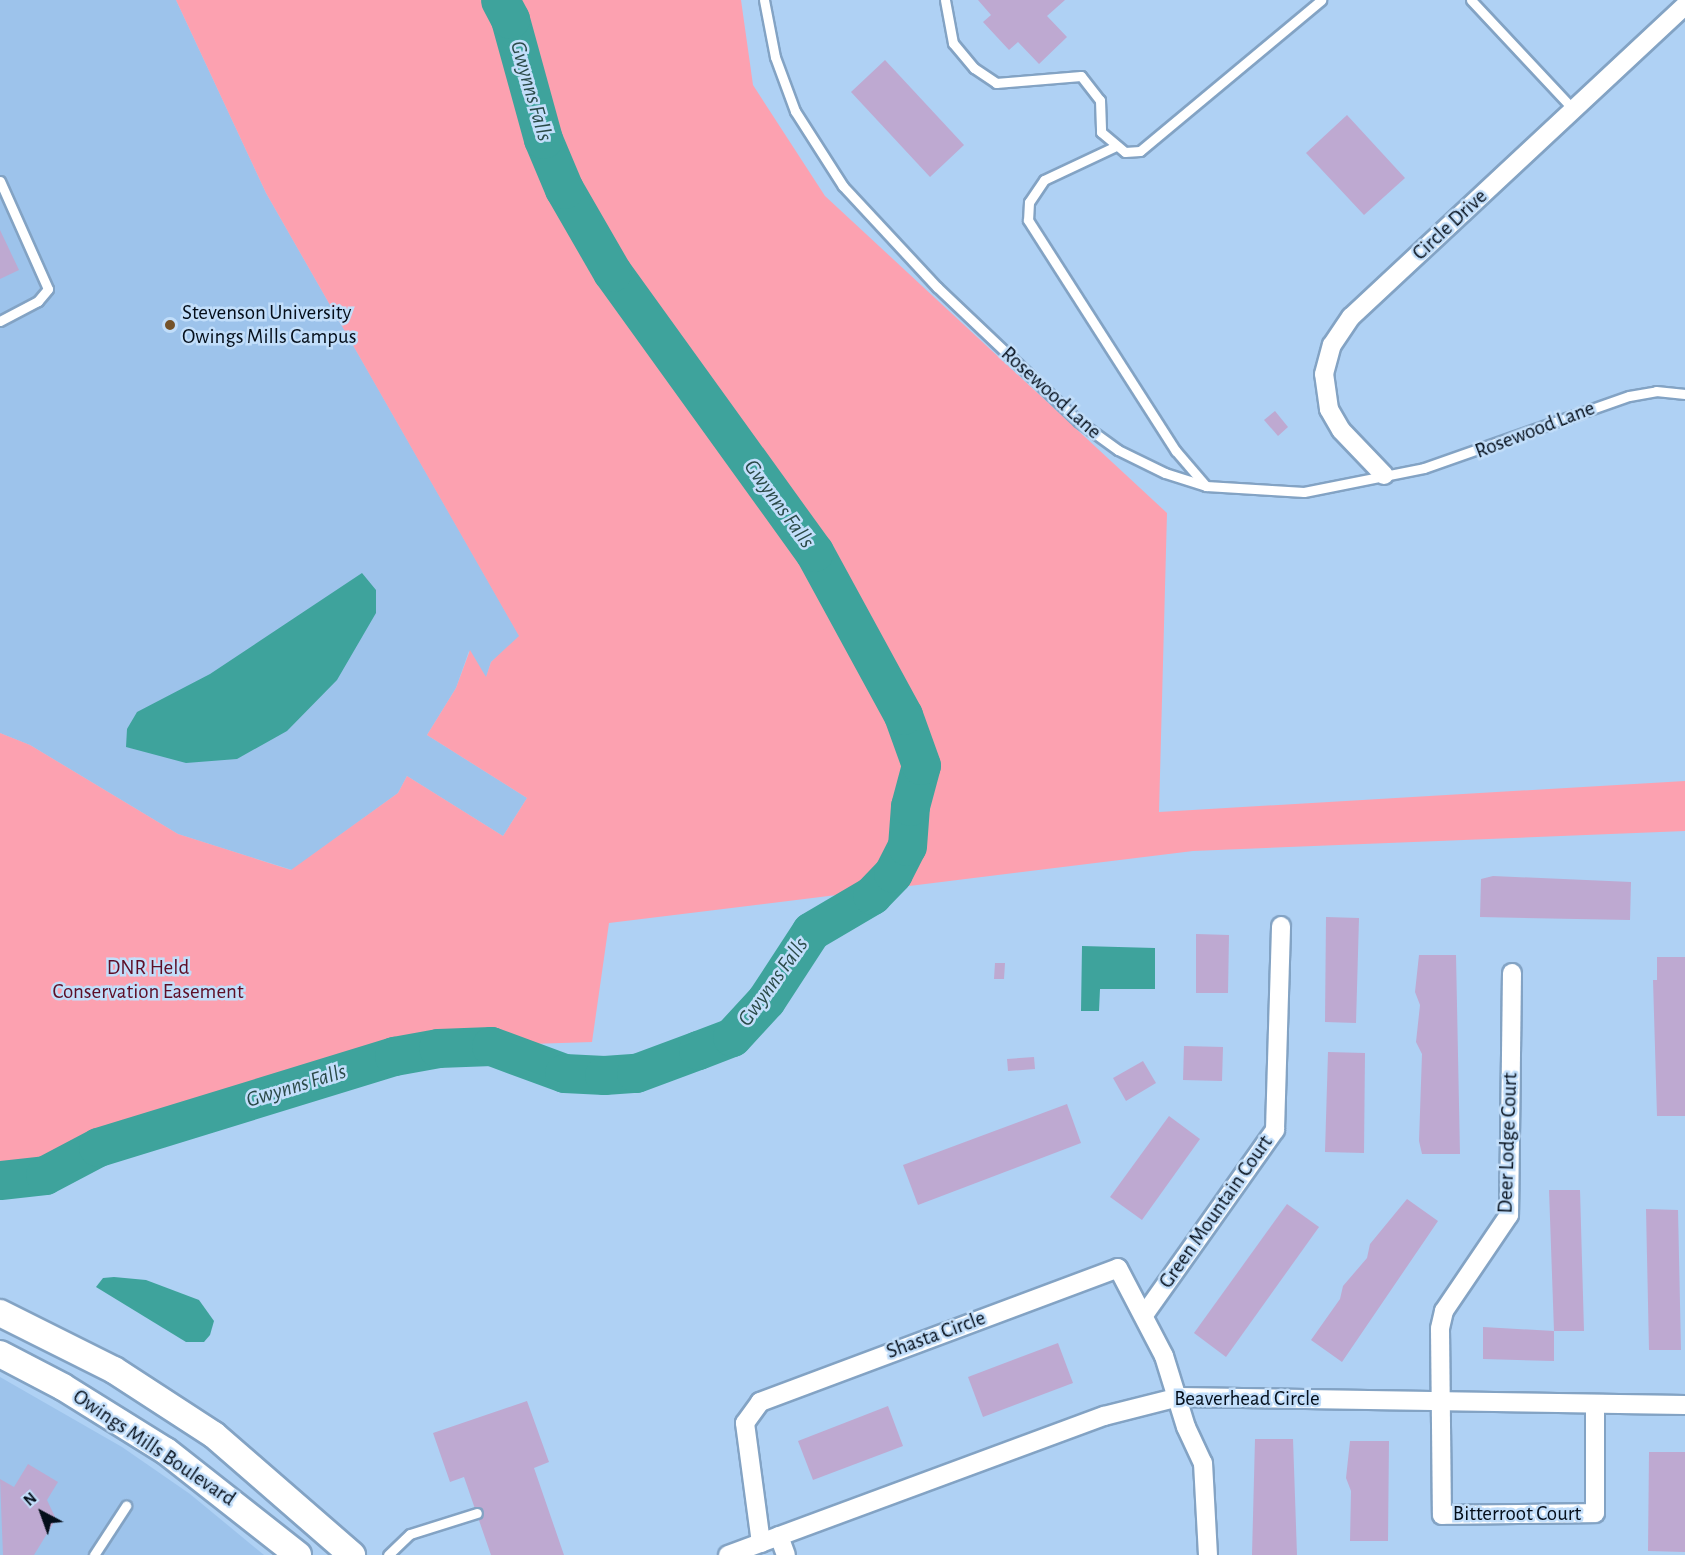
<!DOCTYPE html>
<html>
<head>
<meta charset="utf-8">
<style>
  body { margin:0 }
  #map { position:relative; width:1685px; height:1555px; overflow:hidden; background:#afd1f4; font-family:"Alegreya Sans",sans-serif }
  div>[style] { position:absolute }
  .built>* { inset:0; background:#9dc3eb }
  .green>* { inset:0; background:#fca1b0 }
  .water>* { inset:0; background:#3ea39c }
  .river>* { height:39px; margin:-19.5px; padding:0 19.5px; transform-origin:19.5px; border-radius:19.5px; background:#3ea39c }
  .building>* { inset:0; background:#bea9d1 }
  .roads { filter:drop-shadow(2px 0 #83a3c4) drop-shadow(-2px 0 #83a3c4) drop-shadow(0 2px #83a3c4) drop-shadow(0 -2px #83a3c4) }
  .lane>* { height:9px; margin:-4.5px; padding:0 4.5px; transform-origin:4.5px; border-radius:4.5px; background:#fff }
  .street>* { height:18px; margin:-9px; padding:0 9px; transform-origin:9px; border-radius:9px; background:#fff }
  .secondary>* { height:26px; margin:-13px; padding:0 13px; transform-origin:13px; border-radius:13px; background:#fff }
  .dots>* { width:16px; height:16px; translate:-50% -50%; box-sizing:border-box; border:3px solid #c2defa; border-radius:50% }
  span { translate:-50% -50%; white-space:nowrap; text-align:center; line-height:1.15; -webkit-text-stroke:5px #c2defa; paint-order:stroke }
  .street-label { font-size:21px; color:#040e1a }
  .poi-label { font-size:21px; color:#040e1a }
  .left { translate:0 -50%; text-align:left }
  .park-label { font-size:21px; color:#5d0e26 }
  .water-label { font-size:22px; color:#2b4a48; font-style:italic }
  .north { position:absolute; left:12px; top:1483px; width:60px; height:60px; -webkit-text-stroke:4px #c2defa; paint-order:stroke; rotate:319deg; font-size:16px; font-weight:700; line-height:24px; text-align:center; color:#040e1a }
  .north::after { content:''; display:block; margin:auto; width:21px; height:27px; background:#040e1a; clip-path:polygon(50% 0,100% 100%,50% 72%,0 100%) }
</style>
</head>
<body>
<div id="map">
  <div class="built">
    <div style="clip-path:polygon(0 0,176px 0,266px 193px,520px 637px,491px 662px,486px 678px,469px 651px,456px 688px,427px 735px,527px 798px,503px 836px,407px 776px,398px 793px,292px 870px,178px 834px,30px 745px,0 733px)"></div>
    <div style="clip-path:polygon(0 1377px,122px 1447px,190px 1494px,264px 1555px,0 1555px)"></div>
  </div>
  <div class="green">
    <div style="clip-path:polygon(176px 0,741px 0,753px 85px,825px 196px,1167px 513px,1159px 812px,1685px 781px,1685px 831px,1193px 851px,609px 923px,592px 1042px,469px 1046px,366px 1059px,131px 1142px,54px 1184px,0 1176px,0 733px,30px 745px,178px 834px,291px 870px,398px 793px,407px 776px,503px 836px,527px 798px,427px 735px,456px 688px,470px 650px,486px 677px,491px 662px,519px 636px,266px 193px)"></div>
  </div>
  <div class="water">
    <div style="clip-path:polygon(362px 573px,376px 590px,376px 613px,337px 680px,287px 731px,237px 759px,186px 763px,126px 747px,127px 729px,137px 712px,210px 674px)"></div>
    <div style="clip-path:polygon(1082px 946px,1155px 948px,1155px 989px,1100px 989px,1099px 1011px,1081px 1011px)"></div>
    <div style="clip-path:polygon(114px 1277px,146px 1280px,199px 1300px,214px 1321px,210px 1335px,204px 1342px,186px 1342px,96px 1287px,103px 1278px)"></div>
  </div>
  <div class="river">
    <div style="left:0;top:1180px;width:45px;rotate:-6.3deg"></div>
    <div style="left:45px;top:1175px;width:60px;rotate:-27.8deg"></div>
    <div style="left:98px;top:1147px;width:310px;rotate:-17.1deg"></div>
    <div style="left:394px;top:1056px;width:45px;rotate:-10.3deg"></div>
    <div style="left:438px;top:1048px;width:53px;rotate:-2.2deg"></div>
    <div style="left:491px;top:1046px;width:78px;rotate:20.3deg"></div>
    <div style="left:564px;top:1073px;width:40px;rotate:2.9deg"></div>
    <div style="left:604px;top:1075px;width:32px;rotate:-4deg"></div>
    <div style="left:636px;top:1073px;width:66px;rotate:-20.4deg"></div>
    <div style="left:698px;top:1050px;width:36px;rotate:-21deg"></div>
    <div style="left:732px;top:1037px;width:50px;rotate:-47.4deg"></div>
    <div style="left:766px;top:1000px;width:82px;rotate:-56.9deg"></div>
    <div style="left:811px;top:931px;width:71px;rotate:-30.5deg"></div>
    <div style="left:872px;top:895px;width:30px;rotate:-46deg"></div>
    <div style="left:893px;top:873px;width:30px;rotate:-63deg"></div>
    <div style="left:907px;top:846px;width:40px;rotate:-85.7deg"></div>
    <div style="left:910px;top:806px;width:42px;rotate:-75deg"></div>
    <div style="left:921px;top:765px;width:53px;rotate:-109.8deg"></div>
    <div style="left:903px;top:715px;width:186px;rotate:-118.6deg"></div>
    <div style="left:814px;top:552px;width:345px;rotate:-125.8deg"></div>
    <div style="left:612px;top:272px;width:96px;rotate:-120deg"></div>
    <div style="left:564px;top:189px;width:54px;rotate:-112.8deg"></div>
    <div style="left:543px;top:139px;width:124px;rotate:-105.4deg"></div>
    <div style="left:510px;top:19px;width:21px;rotate:-118deg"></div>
  </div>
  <div class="building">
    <div style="clip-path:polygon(978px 0,1065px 0,1047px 16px,1067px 37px,1039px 64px,1018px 42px,1009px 50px,983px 22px,991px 15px)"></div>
    <div style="clip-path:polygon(885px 60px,964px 145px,930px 177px,851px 92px)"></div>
    <div style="clip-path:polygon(1347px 115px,1405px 178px,1364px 215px,1306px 153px)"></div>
    <div style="clip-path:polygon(0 230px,19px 270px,0 279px)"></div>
    <div style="clip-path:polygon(1275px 411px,1288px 427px,1278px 436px,1264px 420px)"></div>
    <div style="clip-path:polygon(1493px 876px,1631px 882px,1630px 920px,1480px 917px,1481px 879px)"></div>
    <div style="clip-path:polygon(1326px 917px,1359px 918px,1356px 1023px,1325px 1022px)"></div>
    <div style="clip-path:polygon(1196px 934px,1229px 935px,1228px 993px,1196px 993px)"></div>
    <div style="clip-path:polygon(1419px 955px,1456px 955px,1460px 1154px,1422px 1154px,1419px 1141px,1422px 1054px,1416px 1042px,1420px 1005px,1415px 992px)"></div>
    <div style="clip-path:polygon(1657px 957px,1685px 957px,1685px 1116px,1657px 1116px,1653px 980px,1657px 980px)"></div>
    <div style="clip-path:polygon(995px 963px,1005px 963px,1004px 979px,994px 979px)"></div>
    <div style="clip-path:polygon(1184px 1046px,1223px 1047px,1222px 1081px,1183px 1080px)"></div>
    <div style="clip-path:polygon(1328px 1052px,1365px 1053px,1364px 1153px,1325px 1152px)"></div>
    <div style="clip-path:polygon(1034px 1057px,1035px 1069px,1008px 1071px,1007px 1059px)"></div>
    <div style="clip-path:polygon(1143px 1061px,1156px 1083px,1126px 1101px,1113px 1078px)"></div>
    <div style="clip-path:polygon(1067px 1104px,1081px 1143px,918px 1205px,903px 1165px)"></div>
    <div style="clip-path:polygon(1169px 1116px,1200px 1139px,1142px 1220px,1110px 1197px)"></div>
    <div style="clip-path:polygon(1549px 1190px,1580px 1190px,1584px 1331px,1554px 1331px)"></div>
    <div style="clip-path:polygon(1407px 1199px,1438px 1221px,1342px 1362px,1311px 1340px,1340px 1299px,1343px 1286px,1367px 1258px,1370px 1244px)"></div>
    <div style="clip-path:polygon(1287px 1204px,1319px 1227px,1226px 1357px,1194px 1333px)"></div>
    <div style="clip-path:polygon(1646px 1209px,1678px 1210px,1681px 1350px,1649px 1350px)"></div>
    <div style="clip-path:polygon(1483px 1327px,1554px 1331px,1554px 1361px,1483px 1359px)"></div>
    <div style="clip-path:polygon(1058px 1343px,1073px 1383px,983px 1417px,968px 1377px)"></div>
    <div style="clip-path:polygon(527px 1401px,549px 1462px,534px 1468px,564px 1555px,491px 1555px,464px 1477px,450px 1482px,433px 1433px)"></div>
    <div style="clip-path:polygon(888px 1406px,903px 1446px,813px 1480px,798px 1441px)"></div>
    <div style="clip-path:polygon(1255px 1439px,1293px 1439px,1297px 1555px,1252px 1555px)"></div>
    <div style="clip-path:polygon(1350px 1441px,1389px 1441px,1388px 1541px,1350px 1541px,1351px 1491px,1346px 1478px)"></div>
    <div style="clip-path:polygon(1649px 1452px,1685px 1452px,1685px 1552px,1648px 1551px)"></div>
    <div style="clip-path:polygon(28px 1464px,58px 1482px,47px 1500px,56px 1519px,34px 1555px,3px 1555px,0 1479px,14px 1487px)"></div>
  </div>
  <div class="roads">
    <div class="lane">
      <div style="left:764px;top:0;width:58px;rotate:79.1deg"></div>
      <div style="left:775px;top:57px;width:58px;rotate:69.7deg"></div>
      <div style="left:795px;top:111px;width:89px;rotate:57.4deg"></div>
      <div style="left:843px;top:186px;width:138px;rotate:47.1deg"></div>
      <div style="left:937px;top:287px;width:195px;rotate:43.5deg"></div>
      <div style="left:1078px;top:421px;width:49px;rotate:35.9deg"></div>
      <div style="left:1118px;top:450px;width:52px;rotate:26.1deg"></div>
      <div style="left:1165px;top:473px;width:43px;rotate:17.6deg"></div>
      <div style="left:1206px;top:486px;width:98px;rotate:3.5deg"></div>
      <div style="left:1304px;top:492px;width:122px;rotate:-11.3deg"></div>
      <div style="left:1424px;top:468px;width:217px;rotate:-19.4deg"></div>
      <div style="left:1629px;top:396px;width:27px;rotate:-10deg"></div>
      <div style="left:1656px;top:391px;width:29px;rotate:6deg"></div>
      <div style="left:945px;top:0;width:44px;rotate:79.5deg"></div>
      <div style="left:953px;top:43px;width:33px;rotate:50deg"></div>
      <div style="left:974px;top:68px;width:27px;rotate:34deg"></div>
      <div style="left:996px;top:83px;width:85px;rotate:-4.7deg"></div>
      <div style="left:1081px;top:76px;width:31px;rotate:52deg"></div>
      <div style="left:1100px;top:100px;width:32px;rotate:88deg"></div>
      <div style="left:1101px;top:132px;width:31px;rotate:40deg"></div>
      <div style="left:1125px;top:152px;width:15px;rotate:-4deg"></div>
      <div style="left:1140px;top:151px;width:236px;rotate:-39.8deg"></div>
      <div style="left:1471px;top:0;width:151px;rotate:46.9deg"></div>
      <div style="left:1114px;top:147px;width:77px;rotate:154.8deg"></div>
      <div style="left:1044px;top:180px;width:27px;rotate:124deg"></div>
      <div style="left:1029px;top:202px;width:18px;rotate:93deg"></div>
      <div style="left:1028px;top:220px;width:274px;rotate:57.4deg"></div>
      <div style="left:1176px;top:451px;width:46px;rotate:49.4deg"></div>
      <div style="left:0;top:181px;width:118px;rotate:66deg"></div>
      <div style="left:48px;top:289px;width:16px;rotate:130deg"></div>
      <div style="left:38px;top:301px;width:43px;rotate:152.2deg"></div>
      <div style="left:94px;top:1555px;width:59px;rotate:-56.9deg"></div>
      <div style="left:388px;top:1555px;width:30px;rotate:-44deg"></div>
      <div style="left:410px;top:1534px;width:70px;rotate:-17.4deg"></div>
    </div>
    <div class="street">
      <div style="left:1384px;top:475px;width:62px;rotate:-133.7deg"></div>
      <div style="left:1341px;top:430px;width:24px;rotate:-120deg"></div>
      <div style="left:1329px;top:409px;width:35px;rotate:-98deg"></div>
      <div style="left:1324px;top:374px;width:30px;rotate:-75deg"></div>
      <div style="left:1332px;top:345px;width:34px;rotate:-56deg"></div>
      <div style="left:1351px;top:317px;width:456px;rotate:-43deg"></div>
      <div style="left:1512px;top:973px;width:242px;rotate:90.7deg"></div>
      <div style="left:1509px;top:1215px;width:116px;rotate:124.1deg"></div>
      <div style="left:1444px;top:1311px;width:18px;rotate:103deg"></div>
      <div style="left:1440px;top:1329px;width:186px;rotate:89.4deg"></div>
      <div style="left:1442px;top:1515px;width:153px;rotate:-0.7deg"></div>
      <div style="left:1595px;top:1513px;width:109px;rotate:-90deg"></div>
      <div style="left:1144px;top:1315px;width:227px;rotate:-54.7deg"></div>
      <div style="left:1275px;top:1130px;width:204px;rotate:-88.3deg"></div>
      <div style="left:779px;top:1536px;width:20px;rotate:70deg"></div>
      <div style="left:761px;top:1543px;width:121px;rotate:-97.6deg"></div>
      <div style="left:745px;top:1423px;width:26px;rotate:-54deg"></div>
      <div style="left:760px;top:1402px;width:382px;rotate:-20.5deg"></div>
      <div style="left:1118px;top:1268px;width:99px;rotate:62.4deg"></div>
      <div style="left:1164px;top:1356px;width:74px;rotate:72.8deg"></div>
      <div style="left:1186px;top:1427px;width:40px;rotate:65deg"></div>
      <div style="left:1203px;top:1463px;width:92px;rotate:86.9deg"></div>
      <div style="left:728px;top:1555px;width:401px;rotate:-20.3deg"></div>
      <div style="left:1104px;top:1416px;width:77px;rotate:-14.2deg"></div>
      <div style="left:1179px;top:1397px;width:506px;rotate:0.91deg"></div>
    </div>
    <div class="secondary">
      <div style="left:0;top:1313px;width:127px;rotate:26.6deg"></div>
      <div style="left:114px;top:1370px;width:119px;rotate:33deg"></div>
      <div style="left:214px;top:1435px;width:183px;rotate:41deg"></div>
      <div style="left:0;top:1354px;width:71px;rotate:27.6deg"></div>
      <div style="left:63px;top:1387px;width:121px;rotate:31.9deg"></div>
      <div style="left:166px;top:1451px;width:168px;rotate:38.2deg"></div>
    </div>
  </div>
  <div class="dots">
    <div style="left:170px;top:325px;background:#75532a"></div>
  </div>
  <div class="street-label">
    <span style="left:1450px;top:225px;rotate:-43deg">Circle Drive</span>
    <span style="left:1051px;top:393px;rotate:42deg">Rosewood Lane</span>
    <span style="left:1535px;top:430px;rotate:-21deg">Rosewood Lane</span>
    <span style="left:1508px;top:1143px;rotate:-88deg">Deer Lodge Court</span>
    <span style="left:1216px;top:1212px;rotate:-55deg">Green Mountain Court</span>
    <span style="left:936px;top:1335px;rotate:-20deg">Shasta Circle</span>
    <span style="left:1247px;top:1399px">Beaverhead Circle</span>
    <span style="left:154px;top:1448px;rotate:34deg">Owings Mills Boulevard</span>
    <span style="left:1517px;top:1514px">Bitterroot Court</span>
  </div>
  <div class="poi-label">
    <span class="left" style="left:182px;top:325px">Stevenson University<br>Owings Mills Campus</span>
  </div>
  <div class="park-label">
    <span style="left:148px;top:980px">DNR Held<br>Conservation Easement</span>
  </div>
  <div class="water-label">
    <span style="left:531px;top:91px;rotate:74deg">Gwynns Falls</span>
    <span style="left:779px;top:504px;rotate:54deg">Gwynns Falls</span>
    <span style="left:773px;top:982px;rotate:-54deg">Gwynns Falls</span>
    <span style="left:296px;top:1086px;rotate:-17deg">Gwynns Falls</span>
  </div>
  <div class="north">N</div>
</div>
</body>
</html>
